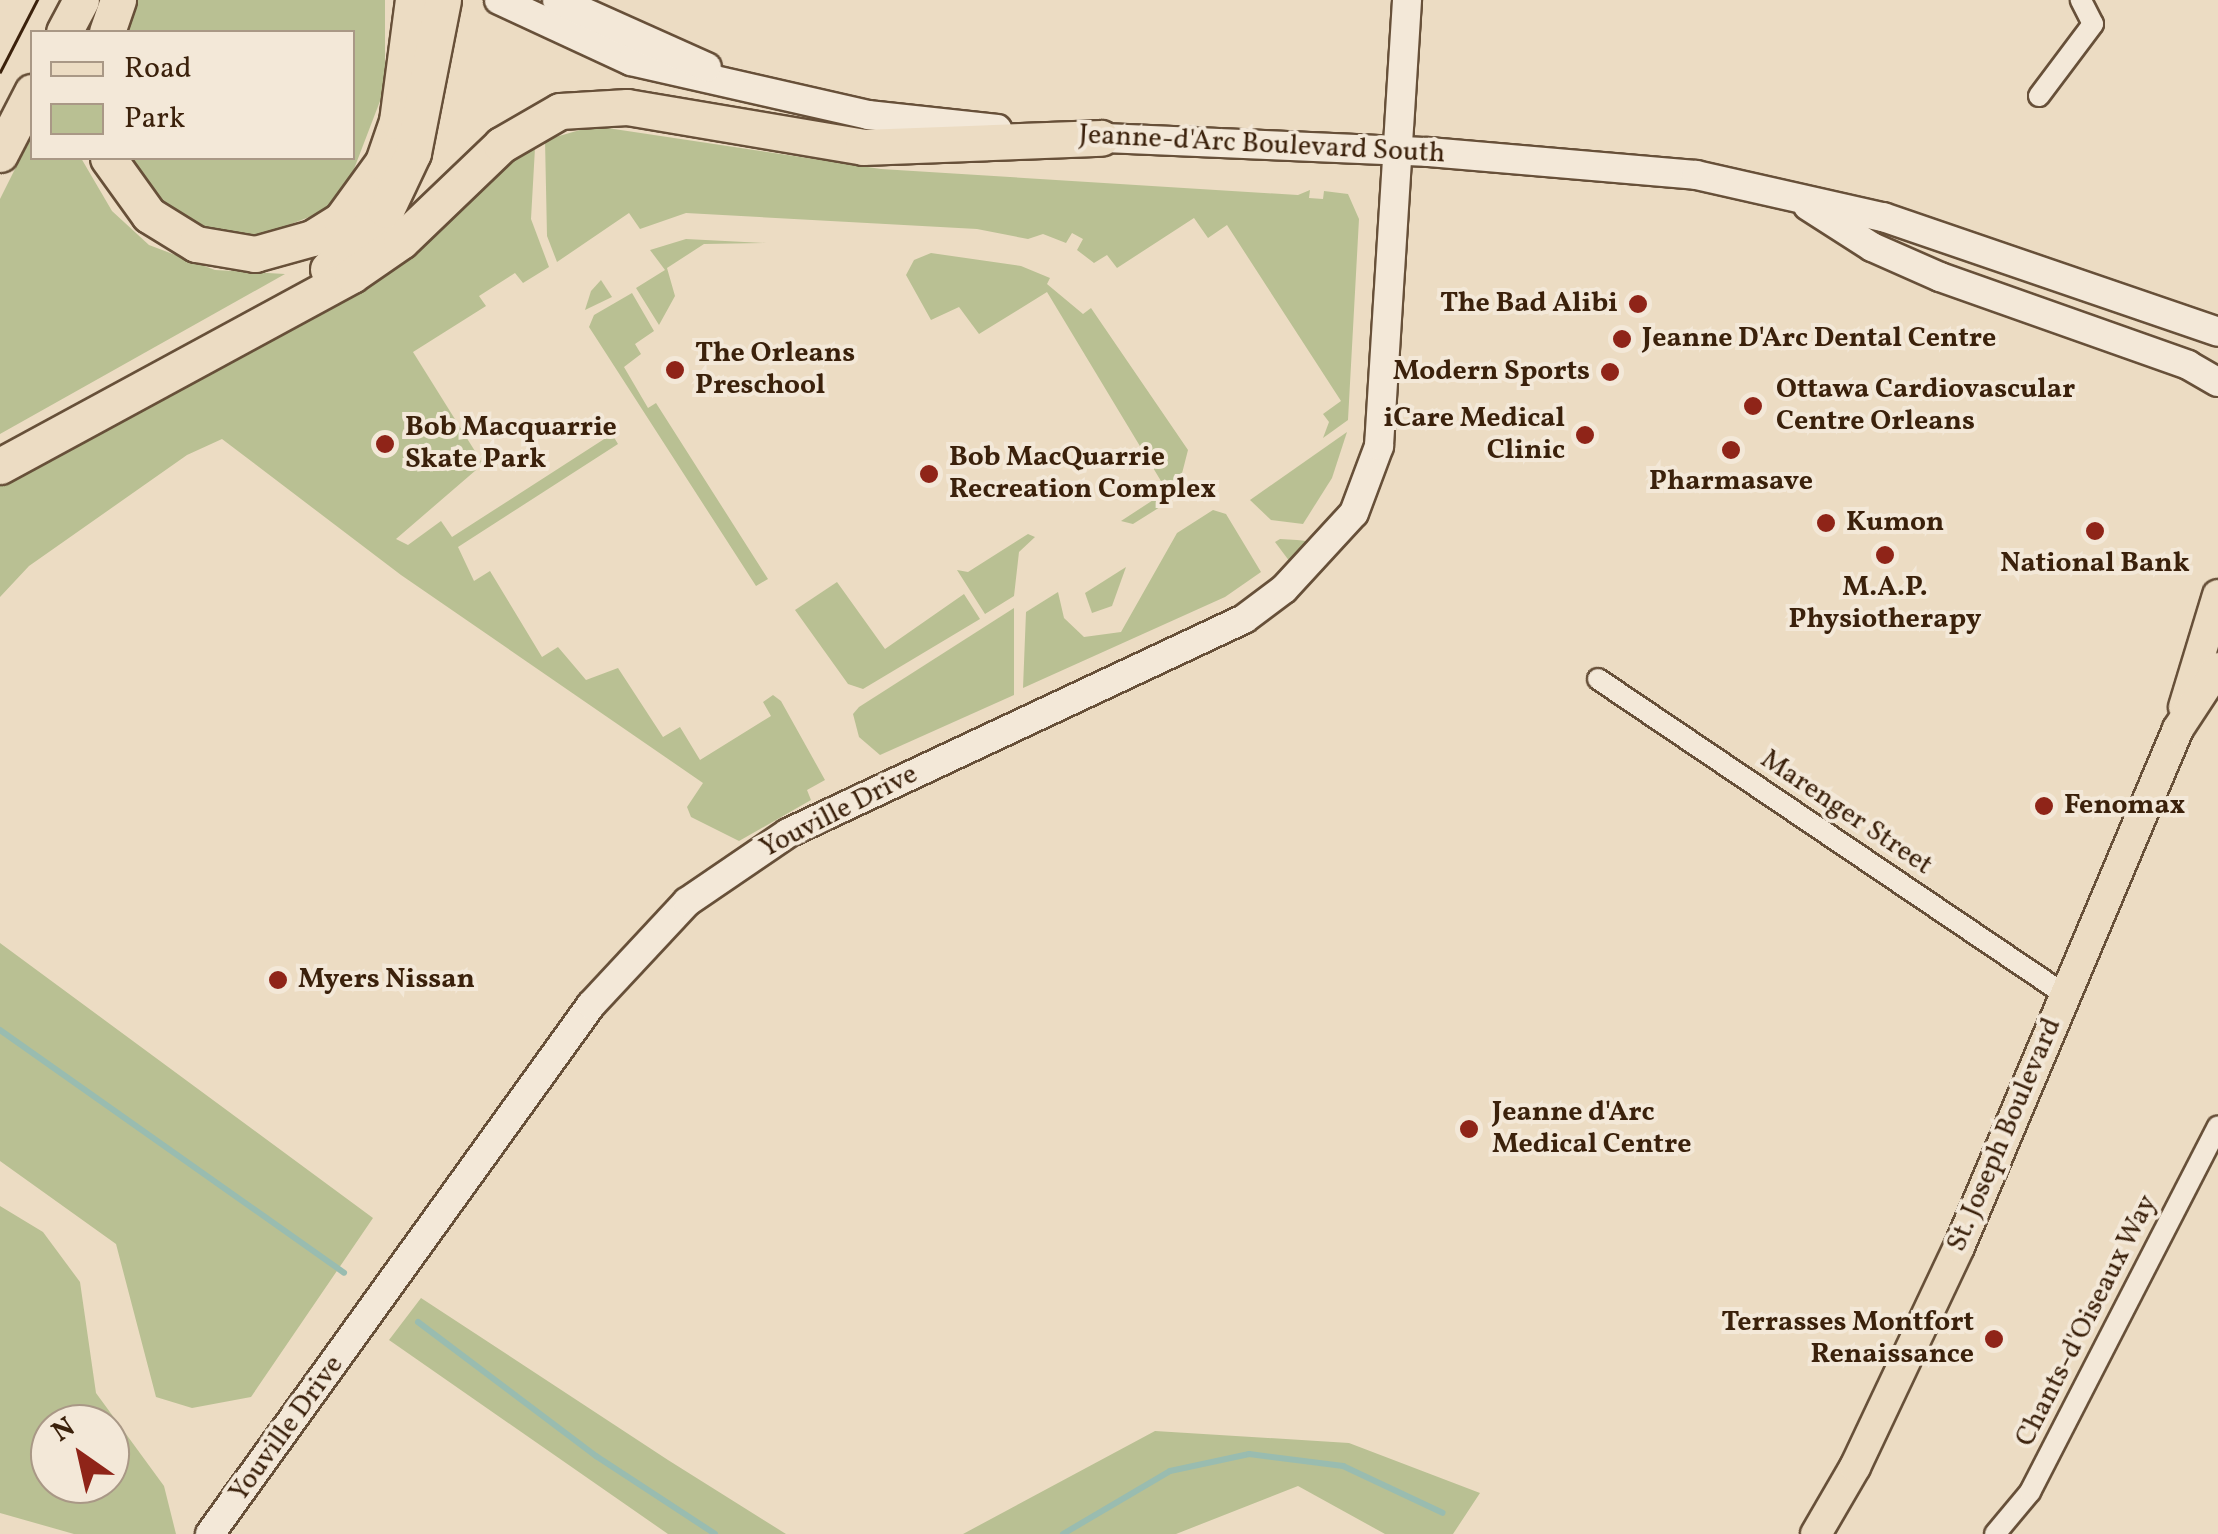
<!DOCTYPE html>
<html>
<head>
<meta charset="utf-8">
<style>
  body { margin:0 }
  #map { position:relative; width:2218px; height:1534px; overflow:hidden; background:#ecdcc3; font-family:Vollkorn,serif }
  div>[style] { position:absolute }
  .green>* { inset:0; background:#b9c093 }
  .stream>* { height:6px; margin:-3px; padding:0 3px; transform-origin:3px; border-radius:3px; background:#99bcb0 }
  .roads { filter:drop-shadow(2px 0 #675039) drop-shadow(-2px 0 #675039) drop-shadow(0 2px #675039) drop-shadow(0 -2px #675039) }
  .street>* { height:20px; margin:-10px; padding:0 10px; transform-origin:10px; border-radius:10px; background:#f3e8d8 }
  .secondary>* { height:28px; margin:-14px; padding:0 14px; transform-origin:14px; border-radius:14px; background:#f3e8d8 }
  .primary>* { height:30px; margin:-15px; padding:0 15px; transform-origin:15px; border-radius:15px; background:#ecdcc3 }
  .highway>* { height:35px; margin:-17.5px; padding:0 17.5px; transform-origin:17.5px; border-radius:17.5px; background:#ecdcc3 }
  .tram>* { height:2.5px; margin:-1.25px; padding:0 1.25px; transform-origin:1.25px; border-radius:1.25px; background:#3b210b }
  .dots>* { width:28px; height:28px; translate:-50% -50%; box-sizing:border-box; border:5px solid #f3e8d8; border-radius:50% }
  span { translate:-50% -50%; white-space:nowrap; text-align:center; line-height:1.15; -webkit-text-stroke:8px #f3e8d8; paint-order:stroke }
  .street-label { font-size:28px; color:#3b210b }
  .poi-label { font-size:28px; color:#3b210b; font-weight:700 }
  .right { translate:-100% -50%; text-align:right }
  .left { translate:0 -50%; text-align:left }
  .legend { position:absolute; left:30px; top:30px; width:325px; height:130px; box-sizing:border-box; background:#f3e8d8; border:2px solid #a99886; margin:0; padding:12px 18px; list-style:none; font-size:30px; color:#3b210b }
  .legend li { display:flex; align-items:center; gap:20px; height:50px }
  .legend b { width:50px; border:2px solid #a99886 }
  .north { position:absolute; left:30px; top:1404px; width:100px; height:100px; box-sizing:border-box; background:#f3e8d8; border:2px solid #a99886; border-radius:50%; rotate:326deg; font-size:28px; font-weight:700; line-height:40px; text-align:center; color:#3b210b }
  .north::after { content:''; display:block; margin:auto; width:35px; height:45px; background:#8f2418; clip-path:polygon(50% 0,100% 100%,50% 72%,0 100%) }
</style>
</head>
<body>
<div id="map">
  <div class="green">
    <div style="clip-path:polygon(126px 0,385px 0,385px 88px,346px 190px,322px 212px,263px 235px,218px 234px,182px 221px,154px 199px,122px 158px,352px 158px,352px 32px,115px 32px)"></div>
    <div style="clip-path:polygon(594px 126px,881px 169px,1298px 195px,1310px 190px,1309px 198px,1323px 199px,1324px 191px,1348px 194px,1359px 219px,1348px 420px,1323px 438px,1329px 422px,1323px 414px,1341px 401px,1227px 225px,1208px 238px,1194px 218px,1117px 268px,1107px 255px,1094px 263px,1077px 250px,1083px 239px,1072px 233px,1066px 243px,1043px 234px,1028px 239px,977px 229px,686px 213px,640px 229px,629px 213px,557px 262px,547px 236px,545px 140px)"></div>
    <div style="clip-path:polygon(32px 135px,32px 158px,81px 158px,112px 211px,149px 245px,215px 270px,285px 274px,0 434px,0 199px)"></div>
    <div style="clip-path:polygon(535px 148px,531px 219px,549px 267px,523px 283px,515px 273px,479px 296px,486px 306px,413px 352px,483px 464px,396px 539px,408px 545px,441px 521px,452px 537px,612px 434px,618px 444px,458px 547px,474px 581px,490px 571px,542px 657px,558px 647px,586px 680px,618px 668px,663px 737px,680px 727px,700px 760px,771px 716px,763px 702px,773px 695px,781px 701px,825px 780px,807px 790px,811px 800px,739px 841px,691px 817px,687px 807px,703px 783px,401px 575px,222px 439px,187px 455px,29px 566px,0 597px,0 486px,350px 296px,488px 176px)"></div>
    <div style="clip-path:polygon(686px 239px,766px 243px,704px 244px,667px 268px,675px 296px,659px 325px,636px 288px,665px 270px,650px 250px)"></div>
    <div style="clip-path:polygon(931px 253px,1021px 266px,1050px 278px,1047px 284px,1083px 314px,1091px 308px,1188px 450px,1176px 497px,1133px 524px,1121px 521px,1167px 491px,1047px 292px,979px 334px,959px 307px,931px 320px,906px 275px,914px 260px)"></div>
    <div style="clip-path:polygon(601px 280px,612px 297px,585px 310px,591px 291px)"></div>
    <div style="clip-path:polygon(632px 293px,654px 331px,635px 344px,641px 354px,624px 367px,648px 408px,656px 403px,768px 579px,756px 586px,589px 327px,594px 315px)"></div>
    <div style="clip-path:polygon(1347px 432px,1332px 478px,1303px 524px,1271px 520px,1250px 500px)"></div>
    <div style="clip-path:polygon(1213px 510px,1226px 514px,1261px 572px,1225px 597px,1023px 688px,1026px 612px,1058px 592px,1064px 618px,1084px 637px,1121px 632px,1177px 533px)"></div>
    <div style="clip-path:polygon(1028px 534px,1035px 537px,1019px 552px,1014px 596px,985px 614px,957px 570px,968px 572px)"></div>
    <div style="clip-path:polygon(1280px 539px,1297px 540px,1306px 541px,1290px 562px,1275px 542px)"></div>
    <div style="clip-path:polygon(1126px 567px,1112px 606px,1092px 613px,1085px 593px)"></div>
    <div style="clip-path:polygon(837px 582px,885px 649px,964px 594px,980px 619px,863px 689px,848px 684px,795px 610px)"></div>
    <div style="clip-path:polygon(1014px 608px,1014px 695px,880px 755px,859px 737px,853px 714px,859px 707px)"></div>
    <div style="clip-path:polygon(0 943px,373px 1218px,251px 1397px,192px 1408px,156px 1397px,116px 1244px,0 1161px)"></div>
    <div style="clip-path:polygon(evenodd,0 1206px,43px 1232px,80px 1282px,96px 1393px,164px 1486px,176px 1534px,74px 1534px,0 1513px,0 1206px,50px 1424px,110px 1424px,110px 1484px,50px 1484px,50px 1424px)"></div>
    <div style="clip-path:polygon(421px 1298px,668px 1460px,786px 1534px,668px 1534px,389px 1340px)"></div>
    <div style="clip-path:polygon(1155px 1431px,1349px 1443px,1480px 1493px,1453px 1534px,1385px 1534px,1298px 1486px,1176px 1534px,963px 1534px)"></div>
  </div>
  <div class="stream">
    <div style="left:0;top:1030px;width:421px;rotate:35.2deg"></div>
    <div style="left:418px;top:1322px;width:223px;rotate:37deg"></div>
    <div style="left:596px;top:1456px;width:142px;rotate:33.2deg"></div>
    <div style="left:1063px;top:1534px;width:124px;rotate:-30.5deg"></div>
    <div style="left:1170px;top:1471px;width:81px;rotate:-12.1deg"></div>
    <div style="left:1249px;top:1454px;width:95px;rotate:7.3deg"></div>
    <div style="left:1343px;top:1466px;width:110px;rotate:25.2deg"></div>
  </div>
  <div class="roads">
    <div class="street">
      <div style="left:2039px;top:96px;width:90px;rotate:-53.1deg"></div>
      <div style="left:2093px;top:24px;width:27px;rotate:-117deg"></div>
      <div style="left:1598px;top:679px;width:562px;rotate:34.06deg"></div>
      <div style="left:1995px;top:1534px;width:55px;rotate:-50.2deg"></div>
      <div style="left:2030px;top:1492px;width:411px;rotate:-62.8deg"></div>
    </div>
    <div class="secondary">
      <div style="left:499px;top:0;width:145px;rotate:24.8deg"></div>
      <div style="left:631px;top:61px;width:243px;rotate:12.8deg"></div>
      <div style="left:868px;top:115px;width:130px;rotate:6.2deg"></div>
      <div style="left:557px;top:0;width:164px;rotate:24.1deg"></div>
      <div style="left:1084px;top:137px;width:344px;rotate:2.5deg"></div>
      <div style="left:1428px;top:152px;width:269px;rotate:4.9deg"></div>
      <div style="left:1696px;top:175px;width:192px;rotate:12.7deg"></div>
      <div style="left:1883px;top:217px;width:354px;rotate:18.9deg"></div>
      <div style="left:1808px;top:206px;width:76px;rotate:32.6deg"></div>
      <div style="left:1872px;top:247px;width:74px;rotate:23.8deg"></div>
      <div style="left:1940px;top:277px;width:263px;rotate:19.5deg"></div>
      <div style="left:2188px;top:365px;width:34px;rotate:30deg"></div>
      <div style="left:210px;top:1534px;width:652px;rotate:-54.24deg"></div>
      <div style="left:591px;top:1005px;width:141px;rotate:-47deg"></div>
      <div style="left:687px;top:902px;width:122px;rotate:-34.3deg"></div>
      <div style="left:788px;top:833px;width:504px;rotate:-25.14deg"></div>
      <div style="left:1244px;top:619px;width:50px;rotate:-36.9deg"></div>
      <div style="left:1284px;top:589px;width:103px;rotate:-47.4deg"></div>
      <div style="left:1354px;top:513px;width:72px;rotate:-69.5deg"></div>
      <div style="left:1379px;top:446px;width:447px;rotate:-86.4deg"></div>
    </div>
    <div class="primary">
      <div style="left:2184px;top:707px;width:117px;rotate:-73.1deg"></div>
      <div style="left:1816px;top:1534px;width:78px;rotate:-59.8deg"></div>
      <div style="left:1855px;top:1467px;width:243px;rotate:-64.7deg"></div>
      <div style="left:1959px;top:1247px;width:562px;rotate:-67.08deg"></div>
      <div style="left:2178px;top:729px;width:73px;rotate:-56.7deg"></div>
    </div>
    <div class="highway">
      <div style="left:64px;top:32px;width:36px;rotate:-62deg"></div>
      <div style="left:107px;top:32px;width:34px;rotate:-71deg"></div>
      <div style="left:0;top:154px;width:70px;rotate:-62.7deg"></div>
      <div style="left:108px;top:158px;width:70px;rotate:54.3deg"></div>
      <div style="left:149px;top:215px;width:55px;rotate:31.7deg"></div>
      <div style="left:196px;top:244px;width:60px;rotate:9.6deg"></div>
      <div style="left:255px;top:254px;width:59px;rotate:-15.7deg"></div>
      <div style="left:312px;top:238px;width:34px;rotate:-32deg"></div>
      <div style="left:341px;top:220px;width:72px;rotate:-54.1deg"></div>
      <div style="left:383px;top:162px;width:43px;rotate:-71.1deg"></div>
      <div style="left:397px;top:121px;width:122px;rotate:-82.5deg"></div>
      <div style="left:328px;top:269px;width:83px;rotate:-45.5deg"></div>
      <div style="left:386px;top:210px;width:63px;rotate:-64.7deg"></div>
      <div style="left:413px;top:153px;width:156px;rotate:-78.9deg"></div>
      <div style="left:0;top:466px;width:400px;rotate:-28.5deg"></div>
      <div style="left:352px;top:275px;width:60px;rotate:-34.8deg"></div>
      <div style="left:401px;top:241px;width:139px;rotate:-43.8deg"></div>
      <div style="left:501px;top:145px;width:68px;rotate:-30deg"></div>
      <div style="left:560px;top:111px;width:67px;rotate:-3.4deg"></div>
      <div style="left:627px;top:107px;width:239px;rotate:9.6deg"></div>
      <div style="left:863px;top:147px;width:238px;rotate:-2.2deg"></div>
    </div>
  </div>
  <div class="tram">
    <div style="left:0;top:72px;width:81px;rotate:-62.8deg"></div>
  </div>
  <div class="dots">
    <div style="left:1638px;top:304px;background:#8f2418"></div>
    <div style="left:1622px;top:339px;background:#8f2418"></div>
    <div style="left:675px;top:370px;background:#8f2418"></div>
    <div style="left:1610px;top:372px;background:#8f2418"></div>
    <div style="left:1753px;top:406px;background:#8f2418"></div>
    <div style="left:1585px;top:435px;background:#8f2418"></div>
    <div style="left:385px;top:444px;background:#8f2418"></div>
    <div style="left:1731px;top:450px;background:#8f2418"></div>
    <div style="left:929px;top:474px;background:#8f2418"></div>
    <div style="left:1826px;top:523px;background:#8f2418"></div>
    <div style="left:2095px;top:531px;background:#8f2418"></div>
    <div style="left:1885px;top:555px;background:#8f2418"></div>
    <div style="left:2044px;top:806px;background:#8f2418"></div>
    <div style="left:278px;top:980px;background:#8f2418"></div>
    <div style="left:1469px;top:1129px;background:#8f2418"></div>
    <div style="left:1994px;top:1339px;background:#8f2418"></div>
  </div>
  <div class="street-label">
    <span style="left:1262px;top:145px;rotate:3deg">Jeanne-d'Arc Boulevard South</span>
    <span style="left:839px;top:812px;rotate:-27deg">Youville Drive</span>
    <span style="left:1846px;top:813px;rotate:34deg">Marenger Street</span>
    <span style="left:2005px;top:1135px;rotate:-67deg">St. Joseph Boulevard</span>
    <span style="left:2087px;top:1321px;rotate:-63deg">Chants-d'Oiseaux Way</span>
    <span style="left:287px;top:1429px;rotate:-54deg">Youville Drive</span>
  </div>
  <div class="poi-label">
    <span class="right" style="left:1618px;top:304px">The Bad Alibi</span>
    <span class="left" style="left:1642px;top:339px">Jeanne D'Arc Dental Centre</span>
    <span class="left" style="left:695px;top:370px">The Orleans<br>Preschool</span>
    <span class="right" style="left:1590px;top:372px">Modern Sports</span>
    <span class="left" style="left:1776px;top:406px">Ottawa Cardiovascular<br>Centre Orleans</span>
    <span class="right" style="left:1565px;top:435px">iCare Medical<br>Clinic</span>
    <span class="left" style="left:405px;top:444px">Bob Macquarrie<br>Skate Park</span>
    <span class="left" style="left:949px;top:474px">Bob MacQuarrie<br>Recreation Complex</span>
    <span style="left:1731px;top:482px">Pharmasave</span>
    <span class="left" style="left:1846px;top:523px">Kumon</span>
    <span style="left:2095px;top:564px">National Bank</span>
    <span style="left:1885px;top:604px">M.A.P.<br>Physiotherapy</span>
    <span class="left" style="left:2064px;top:806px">Fenomax</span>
    <span class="left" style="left:298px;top:980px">Myers Nissan</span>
    <span class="left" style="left:1492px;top:1129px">Jeanne d'Arc<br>Medical Centre</span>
    <span class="right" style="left:1974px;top:1339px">Terrasses Montfort<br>Renaissance</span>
  </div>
  <ul class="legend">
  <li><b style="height:12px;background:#ecdcc3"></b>Road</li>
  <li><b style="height:28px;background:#b9c093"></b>Park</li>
  </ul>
  <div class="north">N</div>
</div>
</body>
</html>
